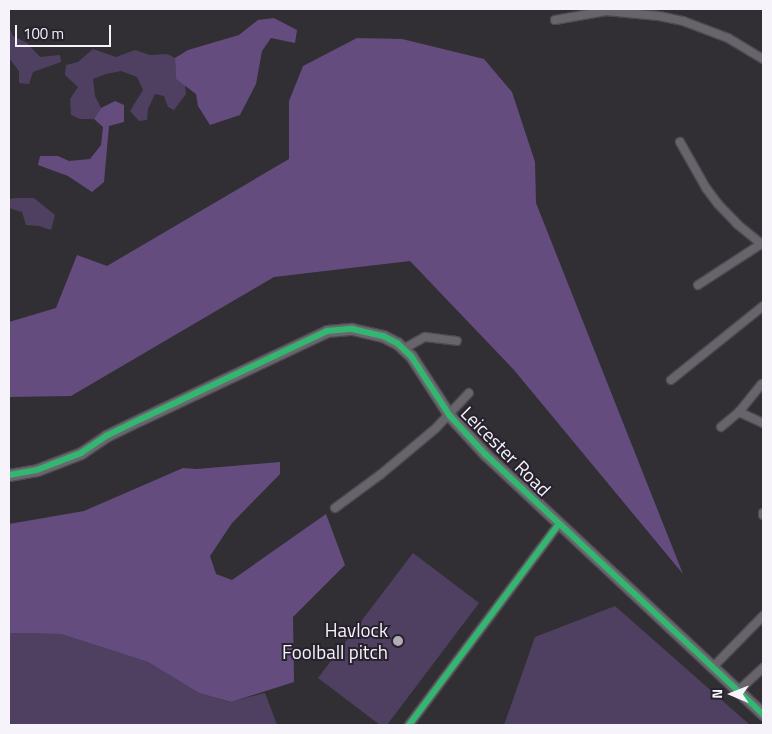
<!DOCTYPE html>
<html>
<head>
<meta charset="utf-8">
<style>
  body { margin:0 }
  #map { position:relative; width:772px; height:734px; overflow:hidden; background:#312f34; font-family:"Titillium Web",sans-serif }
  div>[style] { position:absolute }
  .green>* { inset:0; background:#4f4062 }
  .forest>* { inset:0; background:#644c7f }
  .roads { filter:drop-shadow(1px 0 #4d4b4f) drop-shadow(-1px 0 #4d4b4f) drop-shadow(0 1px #4d4b4f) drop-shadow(0 -1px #4d4b4f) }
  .street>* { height:8px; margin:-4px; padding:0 4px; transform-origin:4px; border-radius:4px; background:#67646b }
  .secondary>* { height:11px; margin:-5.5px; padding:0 5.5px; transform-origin:5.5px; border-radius:5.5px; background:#69666f }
  .cycleway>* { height:6px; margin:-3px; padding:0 3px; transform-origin:3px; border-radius:3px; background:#33b770 }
  .dots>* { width:14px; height:14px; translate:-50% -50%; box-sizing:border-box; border:2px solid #27222d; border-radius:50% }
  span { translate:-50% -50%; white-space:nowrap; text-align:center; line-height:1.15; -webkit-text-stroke:4px #27222d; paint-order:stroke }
  .street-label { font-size:19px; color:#f6f3fa }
  .poi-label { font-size:19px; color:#f6f3fa }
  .right { translate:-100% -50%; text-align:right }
  .frame { position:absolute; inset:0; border:10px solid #f6f3fa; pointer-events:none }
  .north { position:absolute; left:707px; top:669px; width:50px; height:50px; -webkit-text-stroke:4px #27222d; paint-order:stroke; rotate:271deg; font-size:14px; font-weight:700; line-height:20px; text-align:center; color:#f6f3fa }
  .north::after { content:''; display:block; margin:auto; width:18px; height:22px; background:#f6f3fa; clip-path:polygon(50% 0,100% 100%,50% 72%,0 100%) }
  .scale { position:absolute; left:15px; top:25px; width:96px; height:22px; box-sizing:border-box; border:2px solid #f6f3fa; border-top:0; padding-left:6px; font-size:15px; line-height:18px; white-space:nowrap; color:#f6f3fa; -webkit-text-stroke:4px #27222d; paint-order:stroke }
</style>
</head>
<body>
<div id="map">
  <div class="green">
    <div style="clip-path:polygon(9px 27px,13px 36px,27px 43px,40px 57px,60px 55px,61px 62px,33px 72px,29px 84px,19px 83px,19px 71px,9px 58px)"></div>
    <div style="clip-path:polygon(93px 49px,116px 57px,135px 50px,150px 55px,167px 54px,175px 58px,176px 79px,185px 85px,186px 94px,174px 110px,168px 107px,164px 96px,155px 94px,148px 109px,147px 120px,139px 121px,130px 111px,143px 90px,137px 77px,121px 71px,106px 74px,93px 79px,95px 96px,101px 108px,94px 119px,80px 119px,71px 115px,70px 99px,78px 87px,65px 75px,66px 65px,78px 62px)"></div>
    <div style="clip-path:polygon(15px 198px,34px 198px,55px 215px,51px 230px,39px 226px,26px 225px,22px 212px,9px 208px,9px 199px)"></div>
    <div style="clip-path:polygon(413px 553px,479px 603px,387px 725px,380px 725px,318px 678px)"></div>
    <div style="clip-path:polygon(615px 606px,750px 725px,504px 725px,535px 637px)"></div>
    <div style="clip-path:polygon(9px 633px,61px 634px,148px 662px,199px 693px,230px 702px,265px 693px,277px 725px,9px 725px)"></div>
  </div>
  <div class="forest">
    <div style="clip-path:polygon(274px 18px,297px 30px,295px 43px,271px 38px,262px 51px,256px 84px,240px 115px,210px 125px,198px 106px,196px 94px,176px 79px,175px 58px,188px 50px,239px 35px,258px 20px)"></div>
    <div style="clip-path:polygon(357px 38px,402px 39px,484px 59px,512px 92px,535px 162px,536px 203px,683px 574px,514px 370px,410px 261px,274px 277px,71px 396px,9px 397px,9px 322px,56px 308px,77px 255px,107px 266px,289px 159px,289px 101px,303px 66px)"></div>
    <div style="clip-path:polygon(115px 101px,124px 105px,124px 122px,109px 126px,104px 182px,92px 192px,68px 176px,38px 165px,40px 156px,58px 156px,69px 161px,90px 159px,101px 145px,103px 127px,94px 119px,101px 108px)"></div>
    <div style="clip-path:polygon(280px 462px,280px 474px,232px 523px,210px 556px,216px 574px,232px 580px,326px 514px,345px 565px,293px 617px,294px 682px,231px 702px,199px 693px,148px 662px,61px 634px,9px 633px,9px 524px,84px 511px,183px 468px,197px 469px)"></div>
  </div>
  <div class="roads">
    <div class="street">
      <div style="left:555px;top:20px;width:52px;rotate:-10deg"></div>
      <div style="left:606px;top:11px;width:53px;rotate:5.4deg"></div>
      <div style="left:659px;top:16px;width:25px;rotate:12deg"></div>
      <div style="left:683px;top:21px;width:48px;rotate:20.7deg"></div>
      <div style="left:728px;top:38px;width:41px;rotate:31deg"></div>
      <div style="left:680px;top:142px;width:53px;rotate:60.5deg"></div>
      <div style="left:706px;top:188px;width:20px;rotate:53deg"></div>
      <div style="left:718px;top:204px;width:28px;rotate:46deg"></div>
      <div style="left:737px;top:224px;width:33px;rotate:39deg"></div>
      <div style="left:698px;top:285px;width:75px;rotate:-33.1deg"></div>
      <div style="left:405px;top:348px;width:23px;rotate:-29deg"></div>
      <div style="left:425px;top:337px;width:32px;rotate:7deg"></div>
      <div style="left:671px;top:380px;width:118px;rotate:-38.8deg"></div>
      <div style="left:739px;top:412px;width:36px;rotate:-51deg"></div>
      <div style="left:721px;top:427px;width:23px;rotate:-40deg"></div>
      <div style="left:739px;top:412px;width:26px;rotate:25deg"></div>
      <div style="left:335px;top:508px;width:56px;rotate:-36.3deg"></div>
      <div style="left:380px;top:475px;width:73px;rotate:-40deg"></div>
      <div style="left:436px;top:428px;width:48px;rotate:-46.7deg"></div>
      <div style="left:763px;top:515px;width:2px;rotate:-90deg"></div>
      <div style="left:712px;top:668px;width:73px;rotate:-45.6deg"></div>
      <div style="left:738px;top:691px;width:34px;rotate:-43deg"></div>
      <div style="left:409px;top:725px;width:251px;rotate:-53.3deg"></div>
    </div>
    <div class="secondary">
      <div style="left:9px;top:475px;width:28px;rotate:-10deg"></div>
      <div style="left:37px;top:470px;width:47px;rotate:-21.1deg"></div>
      <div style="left:81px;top:453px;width:30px;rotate:-34deg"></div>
      <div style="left:106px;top:436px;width:39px;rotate:-26deg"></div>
      <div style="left:141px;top:419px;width:206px;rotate:-25.3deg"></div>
      <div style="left:327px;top:331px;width:25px;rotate:-5deg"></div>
      <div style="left:352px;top:329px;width:32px;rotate:13deg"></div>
      <div style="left:383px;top:336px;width:16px;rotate:27deg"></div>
      <div style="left:397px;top:343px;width:19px;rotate:43deg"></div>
      <div style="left:411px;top:356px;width:72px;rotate:57deg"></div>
      <div style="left:450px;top:416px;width:52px;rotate:47.4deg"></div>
      <div style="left:485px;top:454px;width:381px;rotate:43.1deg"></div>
    </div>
  </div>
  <div class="cycleway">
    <div style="left:9px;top:475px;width:28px;rotate:-10deg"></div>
    <div style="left:37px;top:470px;width:47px;rotate:-21.1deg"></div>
    <div style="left:81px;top:453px;width:30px;rotate:-34deg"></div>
    <div style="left:106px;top:436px;width:39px;rotate:-26deg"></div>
    <div style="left:141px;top:419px;width:206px;rotate:-25.3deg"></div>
    <div style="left:327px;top:331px;width:25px;rotate:-5deg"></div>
    <div style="left:352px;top:329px;width:32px;rotate:13deg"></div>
    <div style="left:383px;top:336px;width:16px;rotate:27deg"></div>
    <div style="left:397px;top:343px;width:19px;rotate:43deg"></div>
    <div style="left:411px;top:356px;width:72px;rotate:57deg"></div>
    <div style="left:450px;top:416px;width:52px;rotate:47.4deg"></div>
    <div style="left:485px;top:454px;width:381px;rotate:43.1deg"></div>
    <div style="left:409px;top:725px;width:251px;rotate:-53.3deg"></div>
  </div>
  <div class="dots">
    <div style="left:398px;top:641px;background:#b1aeb5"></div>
  </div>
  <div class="street-label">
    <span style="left:506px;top:451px;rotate:45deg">Leicester Road</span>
  </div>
  <div class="poi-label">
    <span class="right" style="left:388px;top:641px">Havlock<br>Foolball pitch</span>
  </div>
  <div class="frame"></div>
  <div class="north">N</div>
  <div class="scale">100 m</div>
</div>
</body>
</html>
